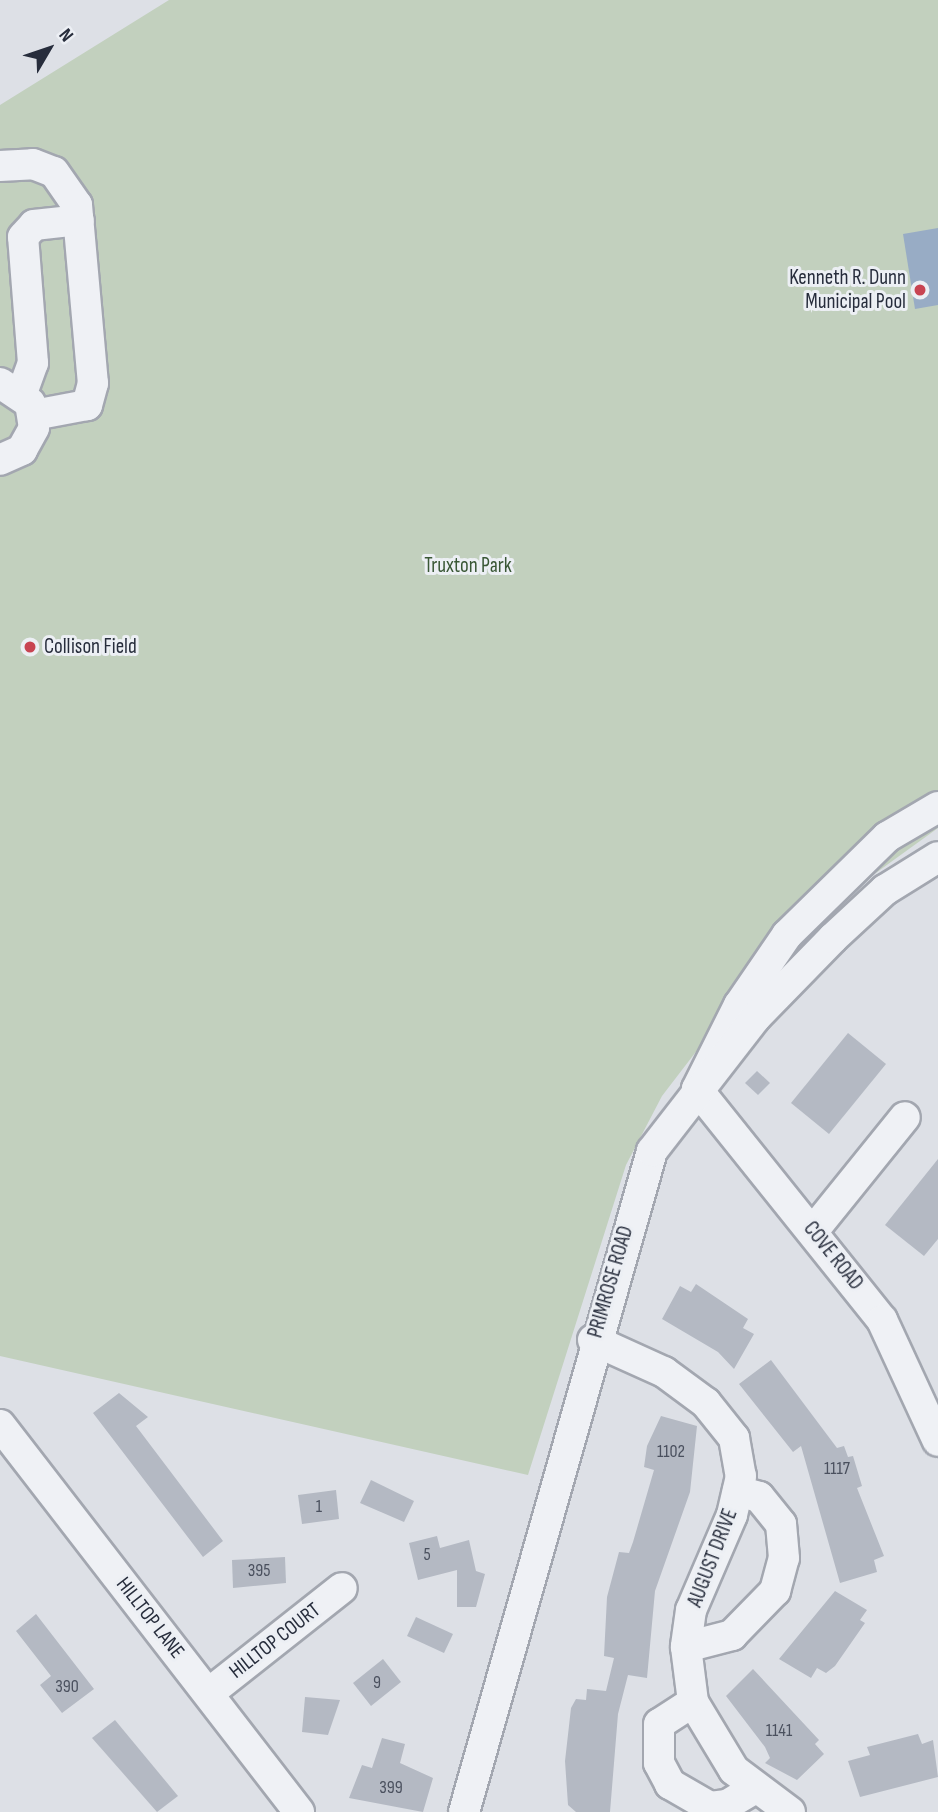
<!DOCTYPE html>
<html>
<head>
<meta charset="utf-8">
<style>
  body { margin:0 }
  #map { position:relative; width:938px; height:1812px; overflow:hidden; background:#dde0e6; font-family:"Sofia Sans Condensed",sans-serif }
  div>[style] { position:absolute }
  .green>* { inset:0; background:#c2d0be }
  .water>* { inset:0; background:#98acc5 }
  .building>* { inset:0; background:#b4b9c3 }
  .roads { filter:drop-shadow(2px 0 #a3a7b0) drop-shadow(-2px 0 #a3a7b0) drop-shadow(0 2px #a3a7b0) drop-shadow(0 -2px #a3a7b0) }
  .minor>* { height:30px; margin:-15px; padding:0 15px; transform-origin:15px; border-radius:15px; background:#eff1f5 }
  .dots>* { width:19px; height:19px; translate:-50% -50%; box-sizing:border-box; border:4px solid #eceff4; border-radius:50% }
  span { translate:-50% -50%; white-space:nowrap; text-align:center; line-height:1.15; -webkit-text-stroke:6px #eceff4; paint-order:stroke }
  .number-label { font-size:18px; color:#4a505e }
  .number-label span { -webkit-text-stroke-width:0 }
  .poi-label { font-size:21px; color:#272d3c }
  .right { translate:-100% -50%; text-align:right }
  .left { translate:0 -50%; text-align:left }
  .park-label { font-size:21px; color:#395735 }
  .street-label { font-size:21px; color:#272d3c }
  .north { position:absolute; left:14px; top:14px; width:70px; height:70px; -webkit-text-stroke:5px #eceff4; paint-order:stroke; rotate:51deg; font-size:19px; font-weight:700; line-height:28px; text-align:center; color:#272d3c }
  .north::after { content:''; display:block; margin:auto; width:24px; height:32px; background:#272d3c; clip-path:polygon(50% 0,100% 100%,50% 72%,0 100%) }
</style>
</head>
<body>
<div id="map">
  <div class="green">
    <div style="clip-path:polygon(169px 0,938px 0,938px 828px,819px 914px,718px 1023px,662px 1096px,626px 1165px,528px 1475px,0 1356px,0 105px)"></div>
  </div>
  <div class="water">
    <div style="clip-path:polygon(938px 228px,938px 305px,915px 309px,903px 234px)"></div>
  </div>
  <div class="building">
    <div style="clip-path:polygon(848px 1033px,886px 1064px,829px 1134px,791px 1103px)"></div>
    <div style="clip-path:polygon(757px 1071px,770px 1083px,758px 1095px,745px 1083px)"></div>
    <div style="clip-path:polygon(938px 1159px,938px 1239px,924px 1256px,885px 1225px)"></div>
    <div style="clip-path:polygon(696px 1284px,748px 1319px,743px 1328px,754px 1334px,734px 1369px,718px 1352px,662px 1319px,680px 1286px,691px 1292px)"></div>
    <div style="clip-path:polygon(771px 1360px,837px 1448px,844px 1446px,848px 1457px,853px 1456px,862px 1486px,857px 1488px,884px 1556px,874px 1560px,877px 1572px,840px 1583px,801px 1446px,793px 1452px,739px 1384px)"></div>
    <div style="clip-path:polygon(119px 1393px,148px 1417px,136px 1426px,223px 1541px,203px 1557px,93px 1413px)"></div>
    <div style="clip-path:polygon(661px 1416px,697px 1426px,690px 1492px,655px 1591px,647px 1678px,628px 1675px,618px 1714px,610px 1812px,576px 1812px,568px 1805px,565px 1761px,571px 1708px,576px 1699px,586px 1700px,587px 1689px,606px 1691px,614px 1658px,604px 1656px,607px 1597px,619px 1552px,629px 1553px,633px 1542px,654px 1470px,644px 1467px,647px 1446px)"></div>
    <div style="clip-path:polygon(371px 1480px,414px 1501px,404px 1522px,360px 1503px)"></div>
    <div style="clip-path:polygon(336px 1490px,339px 1519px,302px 1524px,298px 1495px)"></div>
    <div style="clip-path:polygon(437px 1536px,440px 1548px,469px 1540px,476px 1571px,485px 1574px,476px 1607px,457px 1607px,457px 1570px,418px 1580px,409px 1543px)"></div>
    <div style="clip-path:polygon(285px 1557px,286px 1583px,233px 1588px,232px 1560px)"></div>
    <div style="clip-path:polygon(835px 1591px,867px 1610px,860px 1620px,865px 1623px,835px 1666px,826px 1673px,817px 1668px,811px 1678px,779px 1659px)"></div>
    <div style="clip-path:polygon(36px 1614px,94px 1689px,62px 1713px,40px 1685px,51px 1676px,16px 1631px)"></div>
    <div style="clip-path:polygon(416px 1617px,453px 1634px,444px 1653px,407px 1636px)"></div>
    <div style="clip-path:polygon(383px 1659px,401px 1682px,371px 1706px,353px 1683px)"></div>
    <div style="clip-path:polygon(753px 1669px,819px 1740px,815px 1744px,824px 1754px,797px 1780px,765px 1763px,770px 1758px,765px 1747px,726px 1696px)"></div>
    <div style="clip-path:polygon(305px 1697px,340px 1700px,328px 1735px,302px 1732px)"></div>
    <div style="clip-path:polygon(115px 1720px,178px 1796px,157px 1812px,92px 1738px)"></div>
    <div style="clip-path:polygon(918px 1734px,922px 1744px,933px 1740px,938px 1777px,860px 1797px,848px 1761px,870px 1755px,867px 1747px)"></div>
    <div style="clip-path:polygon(382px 1738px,405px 1744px,400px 1763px,433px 1778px,423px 1812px,349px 1798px,362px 1765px,372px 1768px)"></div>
  </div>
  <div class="roads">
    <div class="minor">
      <div style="left:0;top:166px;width:33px;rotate:-3deg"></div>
      <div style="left:33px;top:164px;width:22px;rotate:21deg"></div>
      <div style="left:54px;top:172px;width:40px;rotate:55.1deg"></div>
      <div style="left:77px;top:205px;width:179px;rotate:84.9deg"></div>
      <div style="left:93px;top:383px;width:23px;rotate:105deg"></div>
      <div style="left:87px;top:405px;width:54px;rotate:169.3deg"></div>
      <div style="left:0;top:383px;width:36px;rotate:34deg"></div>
      <div style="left:30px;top:403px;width:25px;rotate:81deg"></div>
      <div style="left:34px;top:428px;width:25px;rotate:119deg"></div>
      <div style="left:22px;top:450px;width:24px;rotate:156deg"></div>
      <div style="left:22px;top:393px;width:32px;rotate:-70deg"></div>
      <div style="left:33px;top:363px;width:126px;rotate:-94.5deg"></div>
      <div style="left:23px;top:237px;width:16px;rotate:-47deg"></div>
      <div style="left:34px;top:225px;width:45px;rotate:-6.3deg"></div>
      <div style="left:938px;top:807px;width:59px;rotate:149.5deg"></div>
      <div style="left:887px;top:837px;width:140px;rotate:135.6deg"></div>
      <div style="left:787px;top:935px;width:85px;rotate:124.4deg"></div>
      <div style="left:739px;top:1005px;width:94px;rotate:116.6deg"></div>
      <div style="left:697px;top:1089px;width:296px;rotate:51.3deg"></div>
      <div style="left:882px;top:1320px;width:133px;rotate:65.2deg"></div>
      <div style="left:813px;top:1231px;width:146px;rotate:-51.1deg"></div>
      <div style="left:593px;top:1340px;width:78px;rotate:24.3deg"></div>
      <div style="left:664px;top:1372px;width:52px;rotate:36.4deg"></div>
      <div style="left:706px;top:1403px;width:45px;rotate:51.3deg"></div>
      <div style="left:734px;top:1438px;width:39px;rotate:80deg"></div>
      <div style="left:741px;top:1476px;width:40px;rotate:103deg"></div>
      <div style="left:732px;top:1515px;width:103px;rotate:113.3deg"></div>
      <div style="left:691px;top:1610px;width:37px;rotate:98deg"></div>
      <div style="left:686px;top:1647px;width:55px;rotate:82.7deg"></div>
      <div style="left:693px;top:1702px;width:79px;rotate:58.9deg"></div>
      <div style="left:734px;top:1770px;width:70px;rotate:36.9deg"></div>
      <div style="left:0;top:1425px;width:489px;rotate:52.3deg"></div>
      <div style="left:686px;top:1647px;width:48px;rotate:-14.6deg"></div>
      <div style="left:732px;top:1635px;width:62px;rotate:-45.7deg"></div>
      <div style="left:775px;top:1591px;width:34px;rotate:-75deg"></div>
      <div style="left:784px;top:1558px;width:34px;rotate:-95deg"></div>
      <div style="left:781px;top:1524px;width:35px;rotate:-129deg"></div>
      <div style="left:759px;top:1497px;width:22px;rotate:-164deg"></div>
      <div style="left:209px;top:1693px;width:169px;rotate:-38.3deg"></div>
      <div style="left:693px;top:1702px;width:40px;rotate:147.1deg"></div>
      <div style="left:659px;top:1724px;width:39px;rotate:90deg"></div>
      <div style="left:659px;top:1763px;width:24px;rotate:62deg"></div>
      <div style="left:670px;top:1784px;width:46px;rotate:29.9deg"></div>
      <div style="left:710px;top:1807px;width:17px;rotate:-7deg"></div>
      <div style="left:727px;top:1805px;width:31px;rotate:-31deg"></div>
      <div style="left:464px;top:1812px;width:687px;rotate:-74.12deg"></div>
      <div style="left:652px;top:1151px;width:170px;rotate:-52.2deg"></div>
      <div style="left:756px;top:1017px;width:110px;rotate:-45.7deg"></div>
      <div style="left:833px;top:938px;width:71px;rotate:-42.7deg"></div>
      <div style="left:885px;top:890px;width:62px;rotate:-31.9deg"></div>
    </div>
  </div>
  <div class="dots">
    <div style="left:920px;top:290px;background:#c84452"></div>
    <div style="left:30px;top:647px;background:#c84452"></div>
  </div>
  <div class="number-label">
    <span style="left:671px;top:1452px">1102</span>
    <span style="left:837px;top:1469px">1117</span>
    <span style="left:319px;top:1507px">1</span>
    <span style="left:427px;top:1555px">5</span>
    <span style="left:259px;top:1571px">395</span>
    <span style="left:377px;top:1683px">9</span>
    <span style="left:67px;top:1687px">390</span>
    <span style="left:779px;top:1731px">1141</span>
    <span style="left:391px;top:1788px">399</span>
  </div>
  <div class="poi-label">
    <span class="right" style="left:906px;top:290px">Kenneth R. Dunn<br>Municipal Pool</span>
    <span class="left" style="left:44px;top:647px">Collison Field</span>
  </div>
  <div class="park-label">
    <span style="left:468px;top:566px">Truxton Park</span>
  </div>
  <div class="street-label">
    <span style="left:833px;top:1256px;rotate:51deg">COVE ROAD</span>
    <span style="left:611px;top:1282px;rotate:-74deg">PRIMROSE ROAD</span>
    <span style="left:713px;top:1558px;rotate:-69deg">AUGUST DRIVE</span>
    <span style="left:150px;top:1618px;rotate:52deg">HILLTOP LANE</span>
    <span style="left:275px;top:1641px;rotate:-38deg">HILLTOP COURT</span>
  </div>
  <div class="north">N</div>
</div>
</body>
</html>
